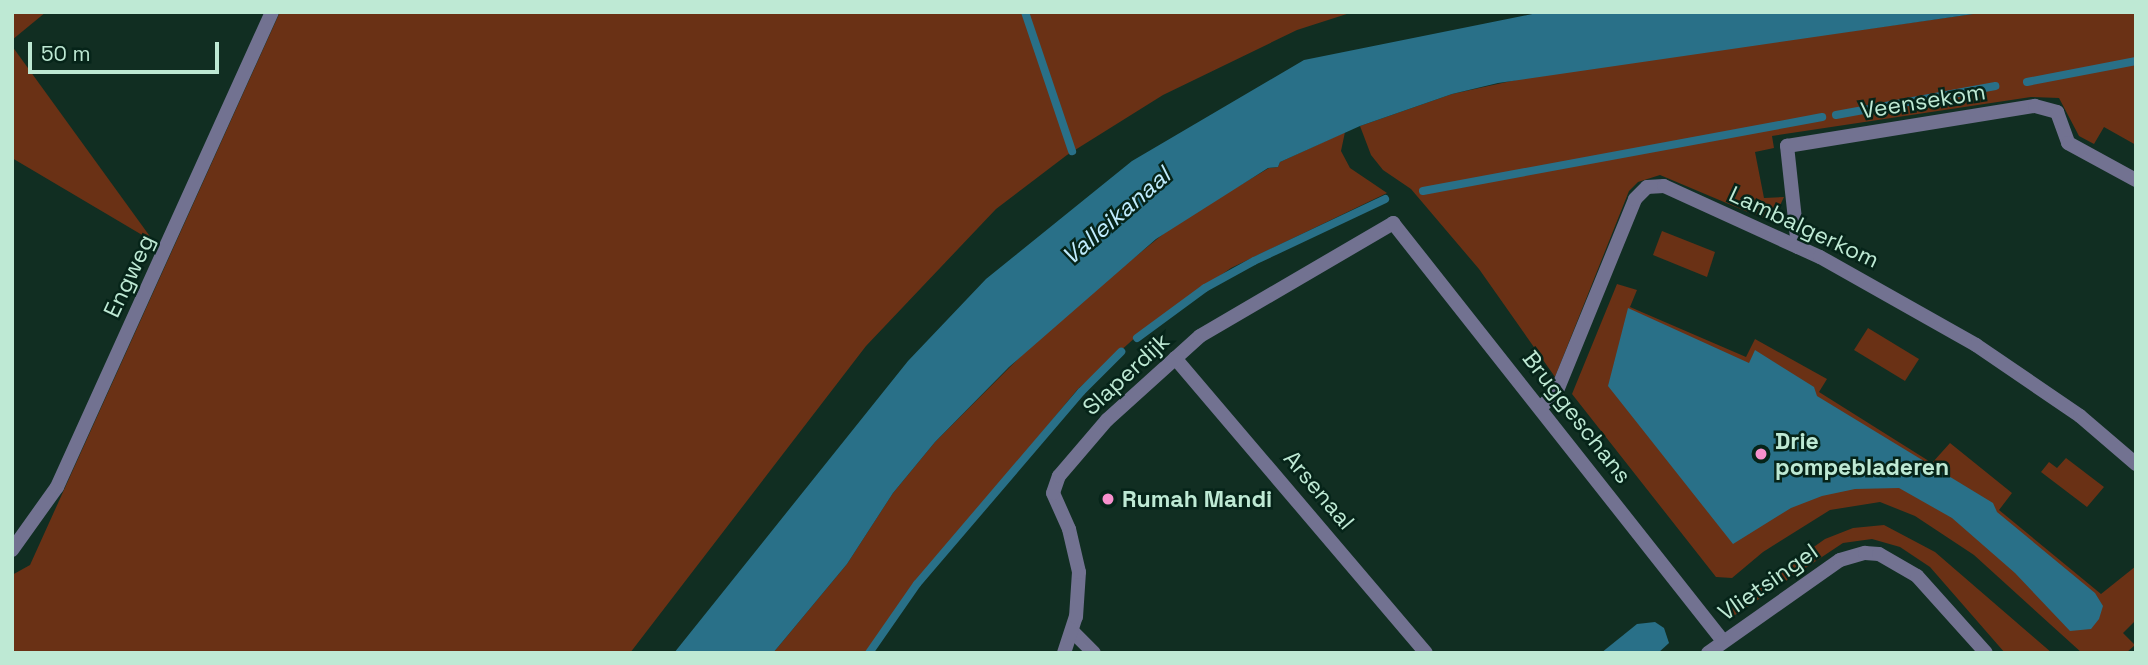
<!DOCTYPE html>
<html>
<head>
<meta charset="utf-8">
<style>
  body { margin:0 }
  #map { position:relative; width:2148px; height:665px; overflow:hidden; background:#112e22; font-family:"Space Grotesk",sans-serif }
  div>[style] { position:absolute }
  .green>* { inset:0; background:#6a3115 }
  .water>* { inset:0; background:#297088 }
  .stream>* { height:8px; margin:-4px; padding:0 4px; transform-origin:4px; border-radius:4px; background:#297088 }
  .minor>* { height:14px; margin:-7px; padding:0 7px; transform-origin:7px; border-radius:7px; background:#727291 }
  .dots>* { width:19px; height:19px; translate:-50% -50%; box-sizing:border-box; border:4px solid #062419; border-radius:50% }
  span { translate:-50% -50%; white-space:nowrap; text-align:center; line-height:1.15; -webkit-text-stroke:5px #062419; paint-order:stroke }
  .street-label { font-size:23px; color:#bee9d4 }
  .poi-label { font-size:23px; color:#bee9d4; font-weight:700 }
  .left { translate:0 -50%; text-align:left }
  .water-label { font-size:24px; color:#c0ecfe; font-style:italic }
  .frame { position:absolute; inset:0; border:14px solid #bee9d4; pointer-events:none }
  .scale { position:absolute; left:28px; top:42px; width:191px; height:32px; box-sizing:border-box; border:4px solid #bee9d4; border-top:0; padding-left:9px; font-size:21px; line-height:24px; white-space:nowrap; color:#bee9d4; -webkit-text-stroke:5px #062419; paint-order:stroke }
</style>
</head>
<body>
<div id="map">
  <div class="green">
    <div style="clip-path:polygon(12px 12px,46px 12px,12px 40px)"></div>
    <div style="clip-path:polygon(280px 12px,1353px 12px,1297px 30px,1163px 95px,1067px 155px,996px 209px,866px 346px,630px 653px,12px 653px,12px 575px,30px 565px)"></div>
    <div style="clip-path:polygon(1987px 12px,2136px 12px,2136px 145px,2104px 127px,2094px 144px,2079px 136px,2059px 98px,2031px 97px,1772px 136px,1774px 148px,1755px 152px,1764px 198px,1784px 197px,1774px 218px,1762px 218px,1660px 175px,1638px 182px,1629px 191px,1555px 377px,1479px 269px,1411px 189px,1383px 170px,1371px 155px,1360px 126px,1452px 94px,1543px 74px)"></div>
    <div style="clip-path:polygon(12px 46px,154px 242px,12px 158px)"></div>
    <div style="clip-path:polygon(1345px 132px,1341px 151px,1350px 168px,1387px 193px,1231px 268px,1148px 326px,1077px 390px,966px 524px,869px 653px,773px 653px,847px 564px,893px 493px,935px 442px,1055px 322px,1178px 222px,1269px 168px,1278px 167px,1280px 162px)"></div>
    <div style="clip-path:polygon(1662px 231px,1715px 252px,1707px 277px,1653px 255px)"></div>
    <div style="clip-path:polygon(1617px 284px,1637px 290px,1630px 307px,1746px 357px,1755px 339px,1827px 379px,1819px 392px,1932px 463px,1950px 443px,2012px 493px,1999px 510px,2101px 594px,2136px 566px,2136px 620px,2123px 633px,2135px 645px,2126px 653px,2082px 653px,1974px 555px,1915px 516px,1880px 502px,1830px 510px,1763px 552px,1732px 578px,1716px 577px,1572px 394px)"></div>
    <div style="clip-path:polygon(1868px 328px,1919px 359px,1905px 381px,1854px 350px)"></div>
    <div style="clip-path:polygon(2066px 458px,2104px 487px,2087px 507px,2041px 472px,2049px 462px,2057px 468px)"></div>
    <div style="clip-path:polygon(1884px 525px,1935px 552px,2052px 653px,2005px 653px,1930px 567px,1900px 547px,1872px 539px,1843px 543px,1732px 617px,1726px 609px,1825px 539px,1853px 528px)"></div>
  </div>
  <div class="water">
    <div style="clip-path:polygon(1542px 12px,1987px 12px,1498px 83px,1452px 94px,1360px 126px,1280px 162px,1278px 167px,1268px 168px,1156px 239px,1009px 367px,935px 442px,893px 493px,847px 564px,773px 653px,674px 653px,908px 361px,986px 279px,1132px 161px,1304px 60px)"></div>
    <div style="clip-path:polygon(1628px 308px,1749px 363px,1755px 350px,1814px 387px,1817px 396px,1993px 503px,1997px 512px,2095px 593px,2103px 606px,2099px 619px,2091px 629px,2070px 631px,2015px 573px,1952px 518px,1899px 488px,1855px 489px,1822px 496px,1791px 508px,1733px 544px,1608px 386px)"></div>
    <div style="clip-path:polygon(1655px 622px,1664px 628px,1669px 643px,1658px 653px,1601px 653px,1637px 624px)"></div>
  </div>
  <div class="stream">
    <div style="left:1025px;top:12px;width:147px;rotate:71.3deg"></div>
    <div style="left:2027px;top:82px;width:111px;rotate:-10.9deg"></div>
    <div style="left:1836px;top:115px;width:162px;rotate:-10.3deg"></div>
    <div style="left:1423px;top:191px;width:406px;rotate:-10.5deg"></div>
    <div style="left:1137px;top:338px;width:84px;rotate:-36.3deg"></div>
    <div style="left:1205px;top:288px;width:56px;rotate:-28.9deg"></div>
    <div style="left:1254px;top:261px;width:145px;rotate:-25.3deg"></div>
    <div style="left:869px;top:653px;width:84px;rotate:-55.2deg"></div>
    <div style="left:917px;top:584px;width:253px;rotate:-49.5deg"></div>
    <div style="left:1081px;top:392px;width:57px;rotate:-45deg"></div>
  </div>
  <div class="minor">
    <div style="left:1798px;top:247px;width:102px;rotate:-96.2deg"></div>
    <div style="left:1787px;top:146px;width:251px;rotate:-9.2deg"></div>
    <div style="left:2035px;top:106px;width:23px;rotate:15deg"></div>
    <div style="left:2057px;top:112px;width:33px;rotate:70deg"></div>
    <div style="left:2068px;top:143px;width:77px;rotate:28.6deg"></div>
    <div style="left:1175px;top:358px;width:387px;rotate:49.6deg"></div>
    <div style="left:1541px;top:407px;width:21px;rotate:-43deg"></div>
    <div style="left:1556px;top:393px;width:209px;rotate:-67.8deg"></div>
    <div style="left:1635px;top:199px;width:17px;rotate:-45deg"></div>
    <div style="left:1647px;top:187px;width:17px;rotate:-3deg"></div>
    <div style="left:1664px;top:186px;width:171px;rotate:24.5deg"></div>
    <div style="left:1820px;top:257px;width:179px;rotate:29.4deg"></div>
    <div style="left:1976px;top:345px;width:126px;rotate:34.3deg"></div>
    <div style="left:2080px;top:416px;width:74px;rotate:40.6deg"></div>
    <div style="left:12px;top:550px;width:77px;rotate:-54.5deg"></div>
    <div style="left:57px;top:487px;width:521px;rotate:-65.65deg"></div>
    <div style="left:1072px;top:631px;width:31px;rotate:45deg"></div>
    <div style="left:1064px;top:653px;width:38px;rotate:-72deg"></div>
    <div style="left:1076px;top:617px;width:45px;rotate:-86.2deg"></div>
    <div style="left:1079px;top:572px;width:44px;rotate:-103.1deg"></div>
    <div style="left:1069px;top:529px;width:39px;rotate:-114deg"></div>
    <div style="left:1053px;top:493px;width:18px;rotate:-71deg"></div>
    <div style="left:1059px;top:476px;width:74px;rotate:-49.4deg"></div>
    <div style="left:1107px;top:420px;width:125px;rotate:-42.1deg"></div>
    <div style="left:1200px;top:336px;width:224px;rotate:-30.3deg"></div>
    <div style="left:1393px;top:223px;width:533px;rotate:51.71deg"></div>
    <div style="left:1708px;top:653px;width:161px;rotate:-35.2deg"></div>
    <div style="left:1840px;top:560px;width:26px;rotate:-16deg"></div>
    <div style="left:1865px;top:553px;width:14px;rotate:4deg"></div>
    <div style="left:1879px;top:554px;width:44px;rotate:30.1deg"></div>
    <div style="left:1917px;top:576px;width:103px;rotate:48.1deg"></div>
  </div>
  <div class="dots">
    <div style="left:1761px;top:454px;background:#f790cd"></div>
    <div style="left:1108px;top:499px;background:#f790cd"></div>
  </div>
  <div class="street-label">
    <span style="left:1923px;top:101px;rotate:-9deg">Veensekom</span>
    <span style="left:1804px;top:227px;rotate:25deg">Lambalgerkom</span>
    <span style="left:129px;top:276px;rotate:-65deg">Engweg</span>
    <span style="left:1126px;top:374px;rotate:-43deg">Slaperdijk</span>
    <span style="left:1577px;top:417px;rotate:52deg">Bruggeschans</span>
    <span style="left:1319px;top:490px;rotate:50deg">Arsenaal</span>
    <span style="left:1768px;top:582px;rotate:-35deg">Vlietsingel</span>
  </div>
  <div class="poi-label">
    <span class="left" style="left:1775px;top:454px">Drie<br>pompebladeren</span>
    <span class="left" style="left:1122px;top:499px">Rumah Mandi</span>
  </div>
  <div class="water-label">
    <span style="left:1116px;top:216px;rotate:-41deg">Valleikanaal</span>
  </div>
  <div class="frame"></div>
  <div class="scale">50 m</div>
</div>
</body>
</html>
